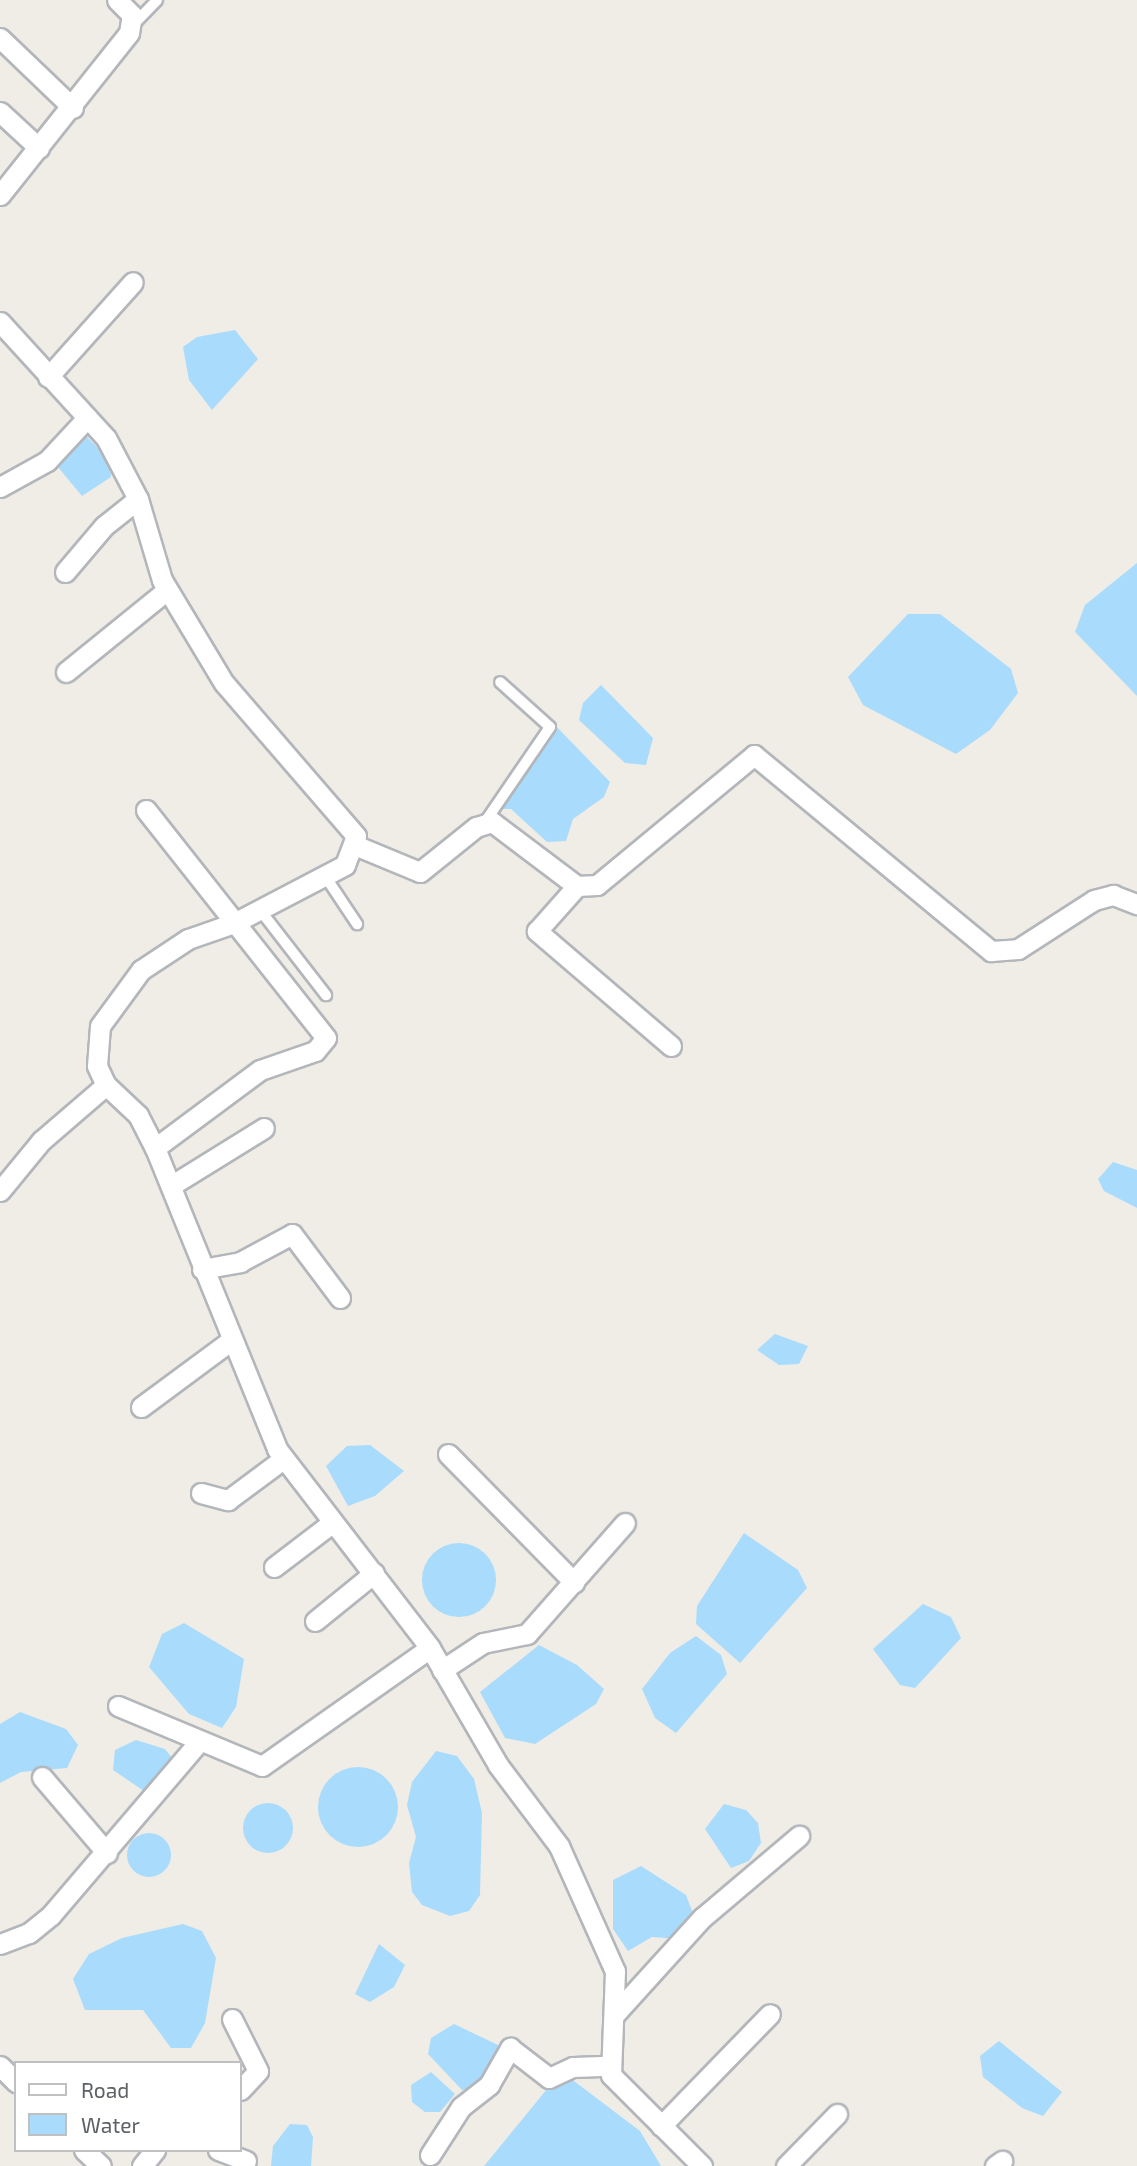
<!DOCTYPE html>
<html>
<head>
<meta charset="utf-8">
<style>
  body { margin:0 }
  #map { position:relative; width:1137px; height:2166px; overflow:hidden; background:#efede6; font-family:"Exo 2",sans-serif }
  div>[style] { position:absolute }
  .water>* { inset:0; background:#a9dbfc }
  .round { border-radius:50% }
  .roads { filter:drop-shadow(2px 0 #b3b6ba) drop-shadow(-2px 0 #b3b6ba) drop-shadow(0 2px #b3b6ba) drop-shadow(0 -2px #b3b6ba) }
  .lane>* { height:10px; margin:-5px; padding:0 5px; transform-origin:5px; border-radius:5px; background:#fff }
  .street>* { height:19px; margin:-9.5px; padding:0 9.5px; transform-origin:9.5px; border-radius:9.5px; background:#fff }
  span { translate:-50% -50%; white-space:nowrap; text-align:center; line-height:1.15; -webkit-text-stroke:5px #fff; paint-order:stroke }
  .legend { position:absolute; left:14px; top:2061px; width:228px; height:91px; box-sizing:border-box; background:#fff; border:2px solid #bec0c1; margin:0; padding:9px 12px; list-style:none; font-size:21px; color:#5d6165 }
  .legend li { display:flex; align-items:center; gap:14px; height:35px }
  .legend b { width:35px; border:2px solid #bec0c1 }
</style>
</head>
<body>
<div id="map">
  <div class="water">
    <div style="clip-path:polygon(235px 330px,258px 359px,212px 410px,189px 380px,183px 347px,197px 337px)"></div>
    <div style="clip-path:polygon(79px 429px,110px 460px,111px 477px,82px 496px,52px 460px)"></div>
    <div style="clip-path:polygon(1137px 563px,1137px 696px,1075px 632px,1085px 605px)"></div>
    <div style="clip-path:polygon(908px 614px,940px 614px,1011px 669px,1018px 693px,990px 730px,956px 754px,863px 705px,848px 677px)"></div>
    <div style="clip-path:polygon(601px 685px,653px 738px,646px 765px,625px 763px,579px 720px,583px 703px)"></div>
    <div style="clip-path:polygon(554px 724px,610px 782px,604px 797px,573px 819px,566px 841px,547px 842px,511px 809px,497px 809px,536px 737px)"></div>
    <div style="clip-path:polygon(1113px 1162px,1137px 1170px,1137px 1208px,1104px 1191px,1098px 1179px)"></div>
    <div style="clip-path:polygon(775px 1334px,808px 1346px,799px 1364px,779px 1365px,757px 1350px)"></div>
    <div style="clip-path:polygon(370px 1445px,404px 1471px,375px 1496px,348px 1506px,326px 1466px,347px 1446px)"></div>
    <div style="clip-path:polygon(744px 1533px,798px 1570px,807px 1588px,740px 1663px,696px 1624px,697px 1606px)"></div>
    <div class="round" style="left:422px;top:1543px;width:74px;height:74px"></div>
    <div style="clip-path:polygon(923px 1604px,951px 1617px,961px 1638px,915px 1688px,900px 1685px,873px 1649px)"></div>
    <div style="clip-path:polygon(184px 1623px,244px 1659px,236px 1707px,222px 1728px,189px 1714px,149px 1667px,162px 1634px)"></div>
    <div style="clip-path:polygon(696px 1636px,721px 1655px,727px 1674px,676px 1733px,655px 1718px,642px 1689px,670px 1653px)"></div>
    <div style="clip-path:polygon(539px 1645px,577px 1665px,604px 1689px,596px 1704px,535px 1744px,505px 1738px,480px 1692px)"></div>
    <div style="clip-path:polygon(20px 1712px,66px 1729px,78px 1745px,67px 1768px,21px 1772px,0 1783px,0 1724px)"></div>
    <div style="clip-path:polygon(136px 1740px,165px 1749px,175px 1762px,147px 1793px,113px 1770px,115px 1750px)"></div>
    <div style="clip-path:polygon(436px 1751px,457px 1756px,474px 1779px,482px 1813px,480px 1895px,469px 1911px,450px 1916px,422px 1905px,412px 1892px,409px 1863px,416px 1837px,407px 1805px,412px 1782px)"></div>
    <div class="round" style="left:318px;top:1767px;width:80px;height:80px"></div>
    <div class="round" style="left:243px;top:1803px;width:50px;height:50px"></div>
    <div style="clip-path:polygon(724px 1804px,746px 1810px,758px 1823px,761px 1843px,749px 1861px,731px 1868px,705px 1829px)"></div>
    <div class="round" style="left:127px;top:1833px;width:44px;height:44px"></div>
    <div style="clip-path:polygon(641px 1866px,686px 1895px,694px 1916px,681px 1939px,652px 1937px,628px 1951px,613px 1929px,613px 1880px)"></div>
    <div style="clip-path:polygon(183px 1924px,202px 1931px,216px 1958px,205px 2023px,191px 2048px,171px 2048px,143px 2010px,85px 2010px,73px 1979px,89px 1954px,122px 1938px)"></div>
    <div style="clip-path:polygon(379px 1944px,405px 1965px,394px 1987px,370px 2002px,355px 1994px)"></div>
    <div style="clip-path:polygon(454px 2024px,498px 2045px,502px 2061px,487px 2086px,462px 2090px,428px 2054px,431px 2038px)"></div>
    <div style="clip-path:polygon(999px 2041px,1062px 2092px,1043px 2116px,1022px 2108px,983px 2077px,980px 2056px)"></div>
    <div style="clip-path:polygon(431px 2072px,455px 2094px,440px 2112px,425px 2112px,412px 2102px,411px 2085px)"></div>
    <div style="clip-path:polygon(566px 2075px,640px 2131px,661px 2166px,484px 2166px,556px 2078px)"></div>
    <div style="clip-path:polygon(290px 2124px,307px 2125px,313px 2137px,311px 2166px,271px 2166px,273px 2146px)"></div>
  </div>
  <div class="roads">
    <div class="lane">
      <div style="left:134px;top:24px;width:33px;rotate:-46deg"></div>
      <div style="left:485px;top:822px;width:115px;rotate:-55.6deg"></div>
      <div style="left:550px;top:727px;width:67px;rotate:-138deg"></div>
      <div style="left:325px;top:876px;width:58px;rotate:56.3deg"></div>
      <div style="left:260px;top:910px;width:108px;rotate:52.2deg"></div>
    </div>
    <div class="street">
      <div style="left:0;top:38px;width:101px;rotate:43.8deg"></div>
      <div style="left:0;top:112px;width:53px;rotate:42.7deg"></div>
      <div style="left:0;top:195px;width:207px;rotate:-51.5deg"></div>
      <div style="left:129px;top:33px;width:18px;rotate:-81deg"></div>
      <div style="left:132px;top:15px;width:21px;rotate:-135deg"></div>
      <div style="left:0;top:322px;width:157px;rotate:47.6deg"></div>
      <div style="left:106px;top:438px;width:69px;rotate:62.3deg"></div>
      <div style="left:138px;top:499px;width:84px;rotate:73.5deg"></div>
      <div style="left:162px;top:580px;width:120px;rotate:59deg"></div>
      <div style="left:224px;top:683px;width:202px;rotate:49.2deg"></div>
      <div style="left:356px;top:836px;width:31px;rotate:111deg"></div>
      <div style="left:345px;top:865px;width:125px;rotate:152.4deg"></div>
      <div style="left:234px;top:923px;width:49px;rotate:160.8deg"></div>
      <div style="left:188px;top:939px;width:56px;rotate:146.6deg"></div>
      <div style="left:141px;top:970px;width:69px;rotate:126.2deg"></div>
      <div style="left:100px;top:1026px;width:40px;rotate:94.3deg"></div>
      <div style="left:97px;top:1066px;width:21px;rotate:65deg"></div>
      <div style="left:106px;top:1085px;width:44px;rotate:43.2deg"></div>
      <div style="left:138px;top:1115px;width:37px;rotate:63deg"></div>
      <div style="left:155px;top:1148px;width:325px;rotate:67.9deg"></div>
      <div style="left:277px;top:1449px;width:251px;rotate:52.4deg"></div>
      <div style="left:430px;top:1648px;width:135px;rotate:59.8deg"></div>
      <div style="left:498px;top:1765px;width:101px;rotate:53deg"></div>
      <div style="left:559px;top:1846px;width:137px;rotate:65.9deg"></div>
      <div style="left:615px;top:1971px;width:104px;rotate:92.2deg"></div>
      <div style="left:611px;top:2075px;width:129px;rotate:45deg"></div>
      <div style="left:48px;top:377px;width:127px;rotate:-48.2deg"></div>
      <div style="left:0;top:487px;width:54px;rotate:-29deg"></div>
      <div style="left:47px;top:461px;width:59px;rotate:-47.1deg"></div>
      <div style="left:65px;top:572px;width:60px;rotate:-49.7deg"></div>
      <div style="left:104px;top:526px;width:43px;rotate:-38.5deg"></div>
      <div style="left:66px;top:672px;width:130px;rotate:-39.1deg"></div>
      <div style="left:146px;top:810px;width:290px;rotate:51.7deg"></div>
      <div style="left:326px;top:1038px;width:17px;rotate:130deg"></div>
      <div style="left:315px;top:1051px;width:58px;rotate:160.9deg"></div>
      <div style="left:260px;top:1070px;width:131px;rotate:143.4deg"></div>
      <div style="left:357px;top:846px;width:68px;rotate:22.4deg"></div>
      <div style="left:420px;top:872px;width:72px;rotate:-38.8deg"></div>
      <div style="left:476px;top:827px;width:17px;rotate:-17deg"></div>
      <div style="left:492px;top:822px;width:106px;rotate:37deg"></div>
      <div style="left:671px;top:1046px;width:177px;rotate:-139.4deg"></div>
      <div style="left:537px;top:931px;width:60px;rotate:-48.4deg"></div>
      <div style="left:577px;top:886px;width:20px;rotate:-3deg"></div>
      <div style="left:597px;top:885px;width:204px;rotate:-39.6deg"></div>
      <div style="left:754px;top:755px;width:308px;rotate:39.6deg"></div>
      <div style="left:991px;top:951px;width:27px;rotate:-4deg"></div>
      <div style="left:1018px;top:949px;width:90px;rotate:-32.8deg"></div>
      <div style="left:1094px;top:900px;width:20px;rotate:-15deg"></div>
      <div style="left:1113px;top:895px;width:26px;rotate:21deg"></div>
      <div style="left:172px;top:1185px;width:108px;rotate:-31.8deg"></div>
      <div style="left:0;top:1191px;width:65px;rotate:-50.6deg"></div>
      <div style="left:41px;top:1141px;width:86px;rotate:-40.7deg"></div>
      <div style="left:202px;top:1269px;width:39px;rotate:-10deg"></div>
      <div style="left:240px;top:1262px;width:59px;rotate:-28.3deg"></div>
      <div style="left:292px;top:1234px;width:80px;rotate:53.1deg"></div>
      <div style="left:141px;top:1407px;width:109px;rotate:-36.5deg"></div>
      <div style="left:448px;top:1454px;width:180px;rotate:45.5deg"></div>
      <div style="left:201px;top:1493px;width:28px;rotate:15deg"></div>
      <div style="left:228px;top:1500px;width:69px;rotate:-36.7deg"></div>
      <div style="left:274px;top:1567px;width:74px;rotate:-37.3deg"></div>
      <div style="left:315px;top:1621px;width:76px;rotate:-39.1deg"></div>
      <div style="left:442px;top:1670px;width:49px;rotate:-33.4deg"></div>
      <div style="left:483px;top:1643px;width:45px;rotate:-11.6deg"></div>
      <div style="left:527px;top:1634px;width:148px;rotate:-48.6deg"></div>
      <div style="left:118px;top:1706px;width:156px;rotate:22.6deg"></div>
      <div style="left:262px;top:1766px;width:205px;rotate:-35.1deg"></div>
      <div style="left:42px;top:1777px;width:100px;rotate:49.5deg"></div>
      <div style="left:0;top:1944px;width:31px;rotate:-21deg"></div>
      <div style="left:29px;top:1933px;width:28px;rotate:-39deg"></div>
      <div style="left:51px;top:1915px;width:228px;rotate:-49.5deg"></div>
      <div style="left:614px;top:2015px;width:132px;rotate:-47.8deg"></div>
      <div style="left:703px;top:1917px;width:126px;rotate:-40.2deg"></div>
      <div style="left:232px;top:2019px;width:58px;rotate:63.4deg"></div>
      <div style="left:258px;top:2071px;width:26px;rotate:133deg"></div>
      <div style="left:0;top:2066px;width:23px;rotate:45deg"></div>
      <div style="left:661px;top:2126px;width:156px;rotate:-45.8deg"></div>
      <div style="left:84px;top:2150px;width:23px;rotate:43deg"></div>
      <div style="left:218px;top:2150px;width:30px;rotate:21deg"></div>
      <div style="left:430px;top:2155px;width:57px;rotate:-57.1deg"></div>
      <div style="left:461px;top:2107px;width:36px;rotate:-38deg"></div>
      <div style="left:489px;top:2085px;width:43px;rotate:-60.4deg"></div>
      <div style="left:510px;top:2048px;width:49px;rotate:37.6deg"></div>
      <div style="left:549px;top:2078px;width:26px;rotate:-25deg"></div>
      <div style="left:573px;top:2067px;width:36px;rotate:-2deg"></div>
      <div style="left:142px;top:2166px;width:21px;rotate:-51deg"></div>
      <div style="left:786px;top:2166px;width:73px;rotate:-45.6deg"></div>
      <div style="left:995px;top:2166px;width:9px;rotate:-36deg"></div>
    </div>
  </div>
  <ul class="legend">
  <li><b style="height:9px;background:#fff"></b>Road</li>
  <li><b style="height:19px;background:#a9dbfc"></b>Water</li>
  </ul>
</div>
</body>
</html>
